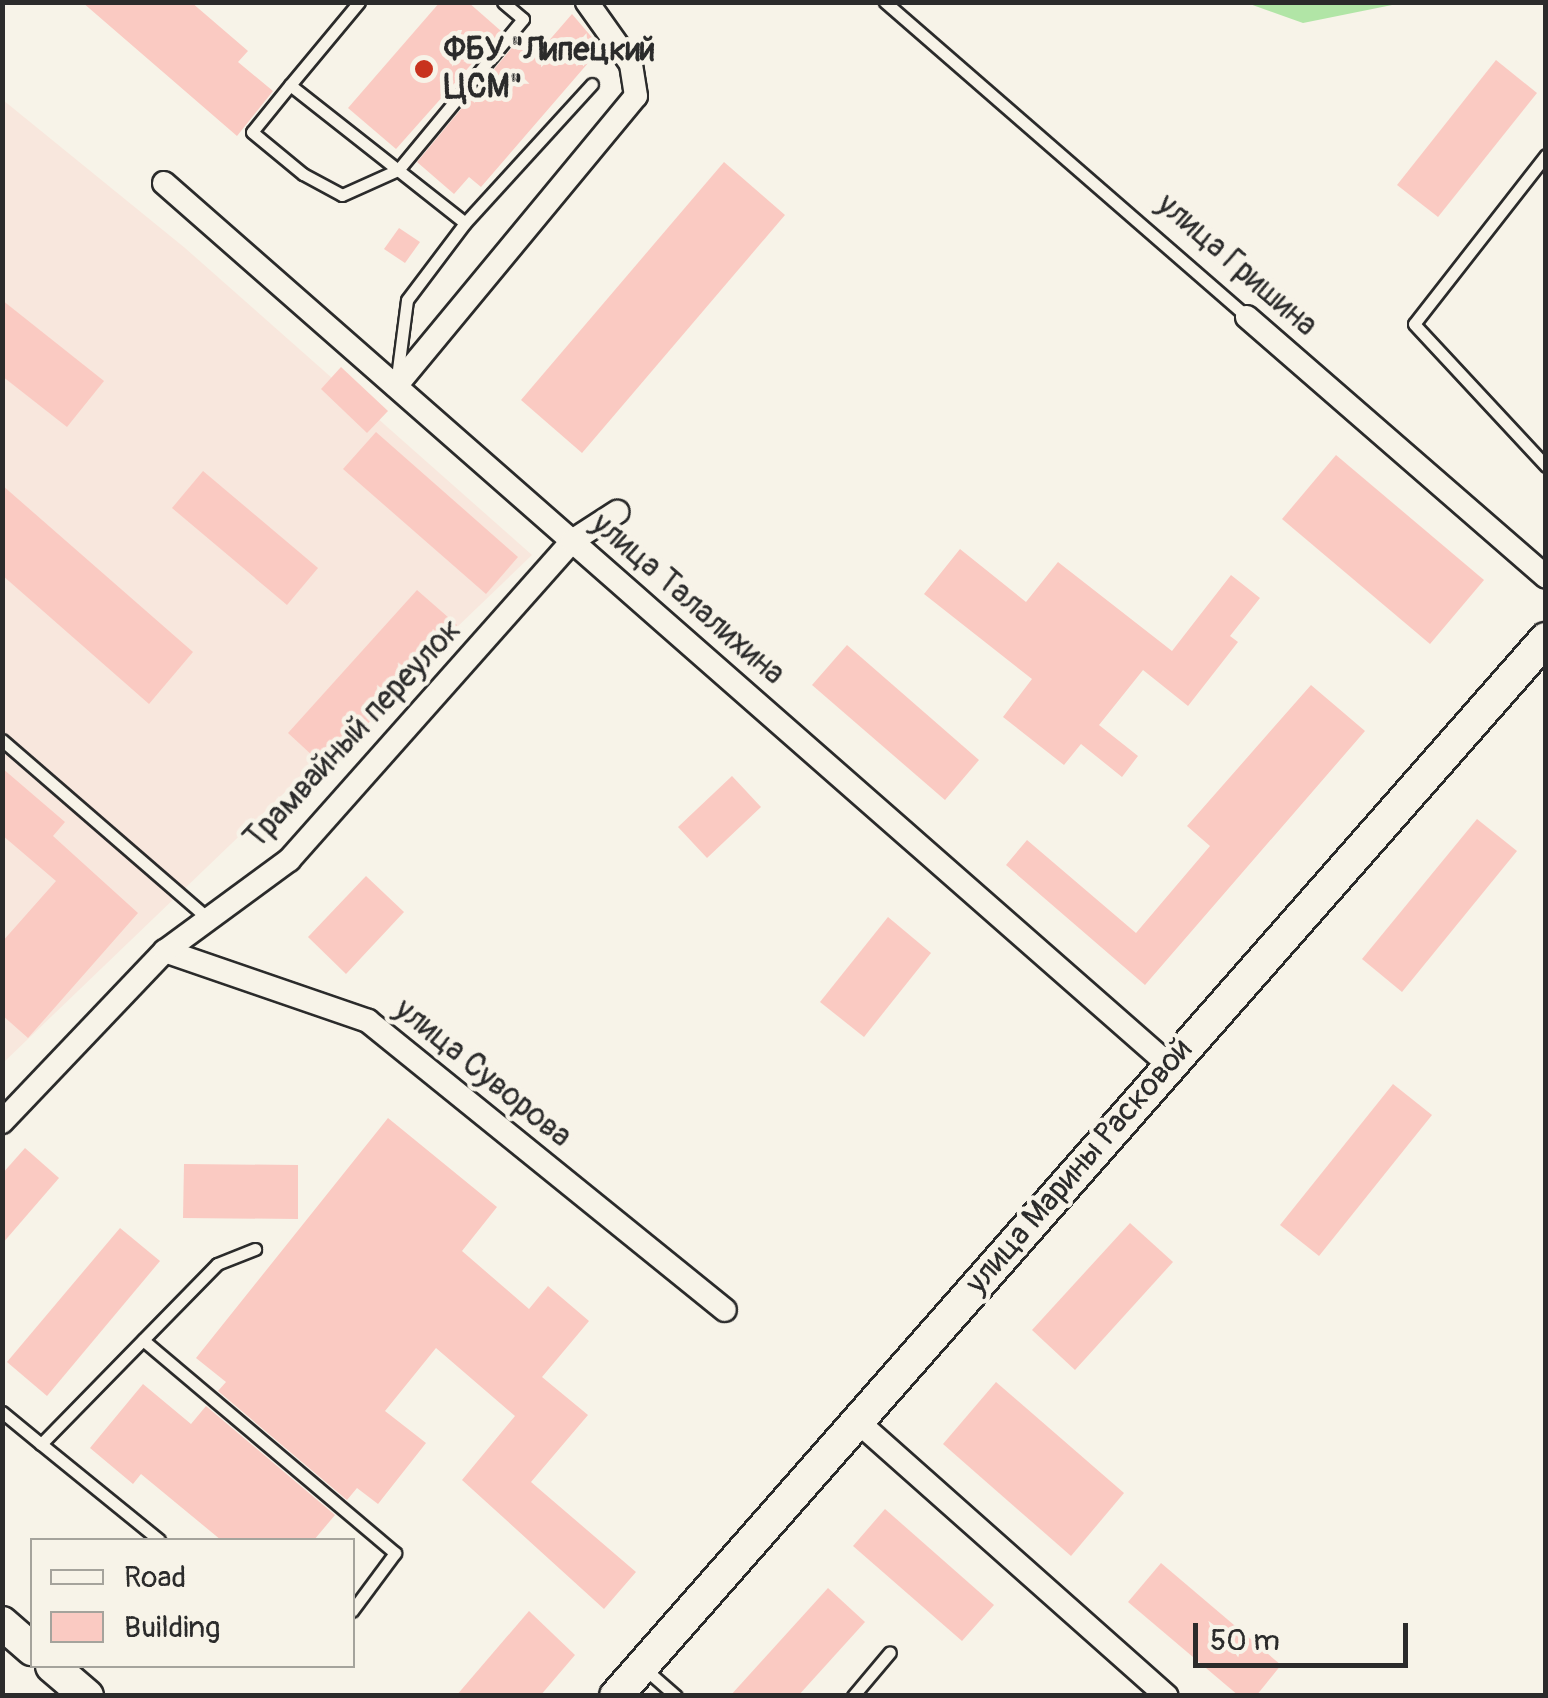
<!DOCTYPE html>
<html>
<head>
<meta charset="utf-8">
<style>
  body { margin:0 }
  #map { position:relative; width:1548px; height:1698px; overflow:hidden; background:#f7f3e8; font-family:Pangolin,sans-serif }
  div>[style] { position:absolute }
  .built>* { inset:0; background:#f8e7dd }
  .green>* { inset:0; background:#b1e5a6 }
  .building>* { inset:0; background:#facac2 }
  .roads { filter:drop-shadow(2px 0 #2b2b2b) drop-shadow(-2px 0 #2b2b2b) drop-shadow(0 2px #2b2b2b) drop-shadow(0 -2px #2b2b2b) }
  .lane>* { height:11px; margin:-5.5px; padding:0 5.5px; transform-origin:5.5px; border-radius:5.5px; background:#f7f3e8 }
  .street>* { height:22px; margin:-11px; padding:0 11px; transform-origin:11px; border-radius:11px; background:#f7f3e8 }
  .secondary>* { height:32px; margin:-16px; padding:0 16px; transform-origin:16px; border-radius:16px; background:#f7f3e8 }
  .dots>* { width:28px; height:28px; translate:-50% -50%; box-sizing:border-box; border:5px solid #f7f3e8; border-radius:50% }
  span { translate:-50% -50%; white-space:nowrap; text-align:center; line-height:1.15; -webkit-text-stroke:9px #f7f3e8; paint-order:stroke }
  .poi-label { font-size:32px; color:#2b2b2b; font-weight:700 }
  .left { translate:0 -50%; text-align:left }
  .street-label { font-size:32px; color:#2b2b2b }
  .frame { position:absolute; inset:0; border:5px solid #2b2b2b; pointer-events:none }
  .legend { position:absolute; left:30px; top:1538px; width:325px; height:130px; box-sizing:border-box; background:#f7f3e8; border:2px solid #a5a39c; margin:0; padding:12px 18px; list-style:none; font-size:30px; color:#2b2b2b }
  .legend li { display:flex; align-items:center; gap:20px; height:50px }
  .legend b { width:50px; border:2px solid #a5a39c }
  .scale { position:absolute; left:1193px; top:1623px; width:215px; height:45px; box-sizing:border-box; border:5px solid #2b2b2b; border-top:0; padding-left:12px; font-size:30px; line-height:35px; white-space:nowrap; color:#2b2b2b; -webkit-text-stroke:8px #f7f3e8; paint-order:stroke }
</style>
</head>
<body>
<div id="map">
  <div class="built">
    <div style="clip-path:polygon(3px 100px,185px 248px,532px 555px,3px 1063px)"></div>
  </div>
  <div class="green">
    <div style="clip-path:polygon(1247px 3px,1402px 3px,1303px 23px)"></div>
  </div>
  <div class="building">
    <div style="clip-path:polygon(82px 2px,191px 2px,248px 51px,238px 62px,273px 91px,237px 136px)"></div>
    <div style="clip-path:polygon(440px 2px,468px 2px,501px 31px,396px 149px,348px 108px)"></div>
    <div style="clip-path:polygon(572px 14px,601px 48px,481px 187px,469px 177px,454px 194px,417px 162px,515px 44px,533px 59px)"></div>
    <div style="clip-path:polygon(1496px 60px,1537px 93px,1438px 217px,1397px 185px)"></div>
    <div style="clip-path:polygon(724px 162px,785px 215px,582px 453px,521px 400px)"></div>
    <div style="clip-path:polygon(399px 228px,420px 242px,405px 263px,384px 249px)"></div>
    <div style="clip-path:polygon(2px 300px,104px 381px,67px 427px,2px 376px)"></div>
    <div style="clip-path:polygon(341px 367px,388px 411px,367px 433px,321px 389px)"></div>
    <div style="clip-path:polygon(376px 432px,518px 557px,486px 594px,343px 469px)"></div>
    <div style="clip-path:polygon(1336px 455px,1484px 580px,1430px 644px,1282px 519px)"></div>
    <div style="clip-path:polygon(203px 471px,318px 568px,287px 605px,172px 508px)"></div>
    <div style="clip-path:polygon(2px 485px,193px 652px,149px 704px,2px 575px)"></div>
    <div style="clip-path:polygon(960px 549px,1026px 602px,1058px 562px,1172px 651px,1231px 575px,1260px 598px,1230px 636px,1238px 642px,1188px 706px,1143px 670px,1099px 725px,1138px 756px,1122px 777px,1081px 744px,1064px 765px,1003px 717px,1032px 679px,924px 594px)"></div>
    <div style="clip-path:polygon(417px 590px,457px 625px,327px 769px,288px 733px)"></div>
    <div style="clip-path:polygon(847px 645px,979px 760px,945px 800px,812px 685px)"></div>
    <div style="clip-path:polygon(1311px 685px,1365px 731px,1145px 985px,1006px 865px,1027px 840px,1136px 933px,1210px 846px,1187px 826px)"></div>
    <div style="clip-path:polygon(2px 768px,65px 822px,53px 836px,138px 913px,28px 1038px,2px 1015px,2px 942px,56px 881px,2px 835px)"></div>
    <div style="clip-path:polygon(732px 776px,761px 807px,707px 858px,678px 827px)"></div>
    <div style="clip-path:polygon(1477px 819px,1517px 851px,1402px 992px,1362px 959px)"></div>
    <div style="clip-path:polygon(366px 876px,404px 912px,346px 974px,308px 937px)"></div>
    <div style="clip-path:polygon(888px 917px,931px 953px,864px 1037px,820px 1002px)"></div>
    <div style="clip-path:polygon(1393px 1084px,1432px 1115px,1319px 1256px,1280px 1225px)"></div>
    <div style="clip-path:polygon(388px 1118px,497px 1207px,462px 1251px,529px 1309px,548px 1286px,589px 1321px,542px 1377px,588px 1415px,531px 1482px,636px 1572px,604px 1609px,462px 1480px,515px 1416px,436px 1348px,385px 1411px,426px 1443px,378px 1504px,357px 1488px,347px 1500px,218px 1391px,226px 1382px,196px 1358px)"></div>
    <div style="clip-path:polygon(25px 1148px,59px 1178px,2px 1244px,2px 1174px)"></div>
    <div style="clip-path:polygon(184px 1164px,298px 1165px,298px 1219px,183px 1218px)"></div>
    <div style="clip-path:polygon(1130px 1223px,1173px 1262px,1075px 1370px,1032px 1330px)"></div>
    <div style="clip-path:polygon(120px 1228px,160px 1261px,47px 1396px,7px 1362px)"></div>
    <div style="clip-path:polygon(996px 1382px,1124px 1493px,1071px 1556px,943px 1444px)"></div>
    <div style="clip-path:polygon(143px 1384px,191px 1424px,206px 1406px,335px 1515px,314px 1540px,221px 1540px,141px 1474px,133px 1484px,90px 1448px)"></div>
    <div style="clip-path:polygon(885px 1509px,994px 1605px,962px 1641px,853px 1546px)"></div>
    <div style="clip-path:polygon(1161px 1563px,1281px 1665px,1256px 1696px,1239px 1696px,1128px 1602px)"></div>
    <div style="clip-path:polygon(828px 1588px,865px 1622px,798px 1696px,730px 1696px)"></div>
    <div style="clip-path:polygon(529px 1611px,575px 1655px,540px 1696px,456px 1696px)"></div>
  </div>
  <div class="roads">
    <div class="lane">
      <div style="left:359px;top:2px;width:108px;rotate:129.7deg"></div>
      <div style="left:290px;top:85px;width:137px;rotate:38.2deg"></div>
      <div style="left:398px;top:170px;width:196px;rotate:-50.4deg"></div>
      <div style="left:523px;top:19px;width:26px;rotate:-140deg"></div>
      <div style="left:885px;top:2px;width:480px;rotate:41deg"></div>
      <div style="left:290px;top:85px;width:60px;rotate:129deg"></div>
      <div style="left:252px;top:132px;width:66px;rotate:39.5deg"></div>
      <div style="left:303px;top:174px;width:44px;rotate:28.3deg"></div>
      <div style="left:342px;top:195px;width:61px;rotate:-24.1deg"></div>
      <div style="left:398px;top:170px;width:85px;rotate:38.3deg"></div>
      <div style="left:465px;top:223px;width:96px;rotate:127deg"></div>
      <div style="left:407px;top:300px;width:78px;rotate:97.4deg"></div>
      <div style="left:1546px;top:155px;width:214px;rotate:128deg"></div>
      <div style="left:1414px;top:324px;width:194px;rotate:47.1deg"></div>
      <div style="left:465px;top:223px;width:188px;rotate:-47.6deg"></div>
      <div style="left:2px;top:740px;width:274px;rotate:40.9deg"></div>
      <div style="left:143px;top:1340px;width:330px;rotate:40.2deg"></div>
      <div style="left:395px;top:1553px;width:72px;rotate:126.6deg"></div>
      <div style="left:2px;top:1412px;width:50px;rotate:39.4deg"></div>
      <div style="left:41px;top:1444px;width:252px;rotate:-45.6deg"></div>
      <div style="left:217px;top:1264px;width:41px;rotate:-21.5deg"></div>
      <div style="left:41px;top:1444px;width:152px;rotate:39.1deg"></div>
      <div style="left:645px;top:1669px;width:41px;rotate:41.1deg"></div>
      <div style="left:853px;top:1696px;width:57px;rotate:-49.9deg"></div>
    </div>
    <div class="street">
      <div style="left:164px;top:183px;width:1336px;rotate:41.27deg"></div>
      <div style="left:1247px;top:317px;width:396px;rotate:41deg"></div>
      <div style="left:396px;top:386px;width:376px;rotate:-50.4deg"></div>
      <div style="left:636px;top:96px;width:32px;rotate:-99deg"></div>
      <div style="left:631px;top:64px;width:76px;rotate:-125.4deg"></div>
      <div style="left:165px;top:951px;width:215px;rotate:19deg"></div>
      <div style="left:368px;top:1021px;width:459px;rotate:39deg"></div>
      <div style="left:2px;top:1122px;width:236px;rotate:-46.4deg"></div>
      <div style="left:165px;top:951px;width:154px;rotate:-36.3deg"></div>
      <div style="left:289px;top:860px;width:426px;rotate:-48.4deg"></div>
      <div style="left:572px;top:541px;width:54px;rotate:-32.8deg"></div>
      <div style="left:857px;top:1421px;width:414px;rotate:41.6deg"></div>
    </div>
    <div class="secondary">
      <div style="left:2px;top:1623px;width:40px;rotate:41deg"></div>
      <div style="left:52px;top:1666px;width:46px;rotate:40.6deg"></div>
      <div style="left:616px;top:1696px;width:1408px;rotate:-48.66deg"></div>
    </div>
  </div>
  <div class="dots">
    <div style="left:424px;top:69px;background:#c8321e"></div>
  </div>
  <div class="poi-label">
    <span class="left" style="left:444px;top:69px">ФБУ "Липецкий<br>ЦСМ"</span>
  </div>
  <div class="street-label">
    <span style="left:1237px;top:265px;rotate:41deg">улица Гришина</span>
    <span style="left:688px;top:599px;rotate:41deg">улица Талалихина</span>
    <span style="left:353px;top:734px;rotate:-47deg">Трамвайный переулок</span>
    <span style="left:483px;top:1073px;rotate:39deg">улица Суворова</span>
    <span style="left:1079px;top:1166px;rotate:-49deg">улица Марины Расковой</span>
  </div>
  <div class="frame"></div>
  <ul class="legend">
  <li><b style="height:12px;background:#f7f3e8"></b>Road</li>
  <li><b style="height:28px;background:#facac2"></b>Building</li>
  </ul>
  <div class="scale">50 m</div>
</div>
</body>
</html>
